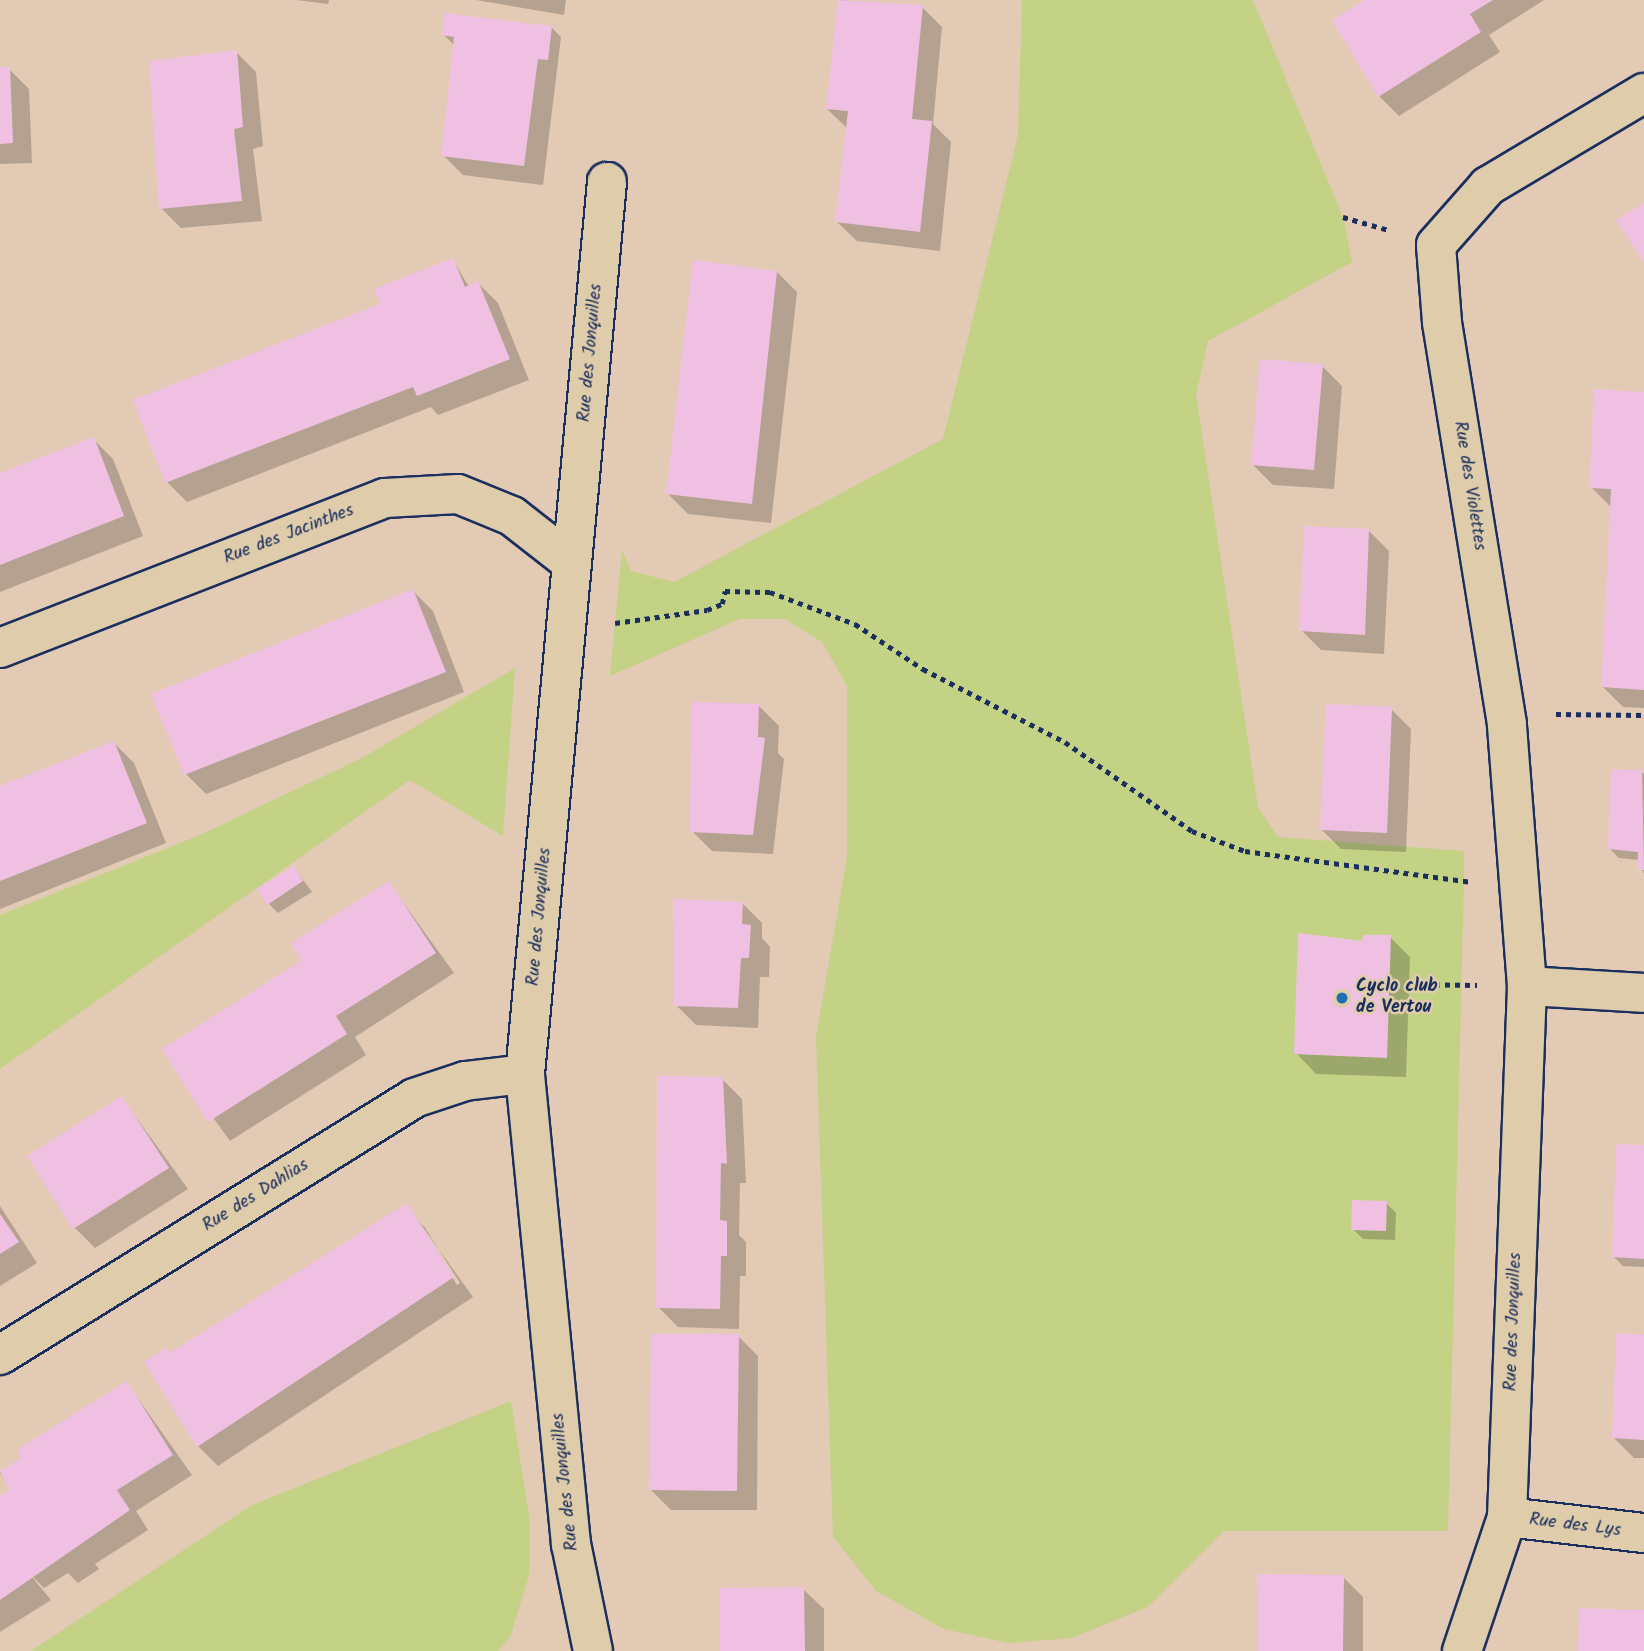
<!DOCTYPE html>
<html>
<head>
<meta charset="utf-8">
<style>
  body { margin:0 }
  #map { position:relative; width:1644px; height:1651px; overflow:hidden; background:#e2cab5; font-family:Kalam,sans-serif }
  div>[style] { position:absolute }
  .green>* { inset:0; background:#c4d286 }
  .shadow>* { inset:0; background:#0003 }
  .building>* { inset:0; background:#f0c0e2 }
  .path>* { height:4.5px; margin-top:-2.25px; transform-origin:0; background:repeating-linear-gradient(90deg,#1b2f5e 0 5px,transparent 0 10px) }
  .roads { filter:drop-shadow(2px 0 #1b2f5e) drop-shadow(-2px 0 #1b2f5e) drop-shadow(0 2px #1b2f5e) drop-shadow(0 -2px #1b2f5e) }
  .minor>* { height:38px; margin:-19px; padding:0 19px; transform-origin:19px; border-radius:19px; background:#dfccaa }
  .dots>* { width:19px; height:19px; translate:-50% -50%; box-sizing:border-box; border:4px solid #dfccaa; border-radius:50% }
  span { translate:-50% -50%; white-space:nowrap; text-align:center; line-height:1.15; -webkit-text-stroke:5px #dfccaa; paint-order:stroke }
  .street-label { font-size:18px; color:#1b2f5e }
  .poi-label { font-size:18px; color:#1b2f5e; font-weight:700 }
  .left { translate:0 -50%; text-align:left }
</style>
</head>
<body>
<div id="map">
  <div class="green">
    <div style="clip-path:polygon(1022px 0,1253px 0,1343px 217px,1352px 262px,1208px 341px,1196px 394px,1258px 807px,1278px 837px,1464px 851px,1464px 883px,1448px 1531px,1224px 1531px,1148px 1607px,1072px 1638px,1008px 1643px,944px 1629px,876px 1591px,833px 1537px,816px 1037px,847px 857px,847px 686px,822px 642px,785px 619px,740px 619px,610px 676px,622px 550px,631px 571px,674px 582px,943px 439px,1018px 135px)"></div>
    <div style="clip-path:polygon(515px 668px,503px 836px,410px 780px,0 1069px,0 915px,200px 835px,362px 758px)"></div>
    <div style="clip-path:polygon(511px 1401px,530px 1522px,529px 1575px,510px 1638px,498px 1651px,31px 1651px,252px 1505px)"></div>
  </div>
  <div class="shadow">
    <div style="clip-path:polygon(297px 0,329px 0,328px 4px)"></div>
    <div style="clip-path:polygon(476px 0,566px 0,564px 15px)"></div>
    <div style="clip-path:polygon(840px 0,922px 7px,942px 27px,933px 124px,951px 142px,940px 251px,857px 241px,836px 221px,848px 129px,827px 109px)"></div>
    <div style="clip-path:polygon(1368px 0,1544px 0,1489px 35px,1500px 52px,1399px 116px,1379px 96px,1335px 21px)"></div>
    <div style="clip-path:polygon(552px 28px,561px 37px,543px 185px,463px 175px,443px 155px,455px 46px,443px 34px)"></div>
    <div style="clip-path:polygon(236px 52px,256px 72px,263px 146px,253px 149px,262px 221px,181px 228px,161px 208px)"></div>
    <div style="clip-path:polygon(0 69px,9px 69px,29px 89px,32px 163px,0 164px)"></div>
    <div style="clip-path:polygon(453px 260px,469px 287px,478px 283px,498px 303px,529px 380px,438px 415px,431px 407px,187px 502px,167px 482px,380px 306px)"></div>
    <div style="clip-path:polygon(777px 272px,797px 292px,771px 523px,688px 514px,668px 494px)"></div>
    <div style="clip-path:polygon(1322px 366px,1342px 386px,1334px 489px,1273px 485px,1253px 465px)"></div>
    <div style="clip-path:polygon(1644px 394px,1644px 708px,1623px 707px,1603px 687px,1611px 507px,1591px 487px)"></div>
    <div style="clip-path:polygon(93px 439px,113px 459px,143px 536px,0 592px,0 475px)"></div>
    <div style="clip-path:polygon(1368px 530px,1389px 551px,1384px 654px,1321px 650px,1301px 630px)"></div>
    <div style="clip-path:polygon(413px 591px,433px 611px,464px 692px,206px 794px,186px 774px)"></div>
    <div style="clip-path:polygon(692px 704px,759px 706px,779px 726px,778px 753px,784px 759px,773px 854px,712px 851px,692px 831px)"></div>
    <div style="clip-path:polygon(1391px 709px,1411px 729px,1406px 852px,1341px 849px,1321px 829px)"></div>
    <div style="clip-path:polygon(114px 743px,134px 763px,166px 843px,0 909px,0 789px)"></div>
    <div style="clip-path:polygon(1642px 772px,1644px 774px,1644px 874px,1639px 860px,1619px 858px,1609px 848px)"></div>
    <div style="clip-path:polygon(294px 868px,312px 892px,278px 913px,269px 904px)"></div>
    <div style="clip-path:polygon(389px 883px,454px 973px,355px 1037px,366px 1055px,230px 1141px,164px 1050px,304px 962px)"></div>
    <div style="clip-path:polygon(742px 903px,762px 923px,762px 938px,770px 947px,769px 977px,760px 977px,758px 1028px,696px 1025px,676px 1005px)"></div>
    <div style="clip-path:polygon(1390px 937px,1410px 957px,1406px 1077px,1316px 1074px,1296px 1053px,1364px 943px)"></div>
    <div style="clip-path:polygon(722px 1079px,742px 1099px,746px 1183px,740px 1183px,739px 1235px,746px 1242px,746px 1276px,740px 1276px,739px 1329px,678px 1327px,658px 1307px)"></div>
    <div style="clip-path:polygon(122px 1098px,188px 1189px,95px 1248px,75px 1228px)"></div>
    <div style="clip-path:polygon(1644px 1147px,1644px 1267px,1623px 1266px,1613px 1256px)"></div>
    <div style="clip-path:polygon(1386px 1203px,1396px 1213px,1395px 1240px,1363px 1239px,1353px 1229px)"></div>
    <div style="clip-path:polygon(evenodd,407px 1205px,473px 1297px,218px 1466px,198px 1446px,147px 1363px,171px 1355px,407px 1205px,420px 1226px,424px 1226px,460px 1283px,457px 1285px,420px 1226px)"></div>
    <div style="clip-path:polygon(0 1206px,37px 1263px,0 1286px)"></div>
    <div style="clip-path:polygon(738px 1336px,758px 1356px,757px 1510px,671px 1510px,651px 1490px)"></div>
    <div style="clip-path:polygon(1644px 1336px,1644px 1458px,1634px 1458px,1614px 1438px)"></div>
    <div style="clip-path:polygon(127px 1383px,192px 1475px,136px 1511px,148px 1530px,95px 1564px,99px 1569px,78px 1583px,68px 1573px,44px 1588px,28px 1572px,51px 1600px,0 1632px,0 1497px,16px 1497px,0 1473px)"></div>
    <div style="clip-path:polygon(1343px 1577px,1363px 1597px,1363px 1651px,1259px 1651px)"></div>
    <div style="clip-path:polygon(803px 1589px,824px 1609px,824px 1651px,721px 1651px)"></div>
  </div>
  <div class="building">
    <div style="clip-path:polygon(838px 0,923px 5px,912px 119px,932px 121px,920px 232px,835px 222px,848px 111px,826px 109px)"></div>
    <div style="clip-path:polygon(1365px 0,1493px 0,1470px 14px,1481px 32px,1378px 97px,1332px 20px)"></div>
    <div style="clip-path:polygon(444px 13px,552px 26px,548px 60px,538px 59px,524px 166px,441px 156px,454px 37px,442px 35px)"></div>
    <div style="clip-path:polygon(237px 50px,243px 127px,234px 129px,242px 201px,159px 209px,149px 61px)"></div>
    <div style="clip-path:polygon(0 67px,10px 67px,13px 143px,0 144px)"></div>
    <div style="clip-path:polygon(1644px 203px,1644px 263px,1616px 220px)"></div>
    <div style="clip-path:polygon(453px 258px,465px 287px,478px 281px,510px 359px,417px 396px,413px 387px,165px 483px,133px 400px,380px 304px,374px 289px)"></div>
    <div style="clip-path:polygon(693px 260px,777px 271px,752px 504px,666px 494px)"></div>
    <div style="clip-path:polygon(1260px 359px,1323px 364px,1314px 470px,1251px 465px)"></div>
    <div style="clip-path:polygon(1594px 389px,1644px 392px,1644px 690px,1601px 687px,1611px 489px,1589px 488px)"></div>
    <div style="clip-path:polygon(94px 437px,124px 516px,0 565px,0 473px)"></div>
    <div style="clip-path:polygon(1304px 526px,1369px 529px,1365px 635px,1299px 631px)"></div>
    <div style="clip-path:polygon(413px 589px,446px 672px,184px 775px,151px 694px)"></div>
    <div style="clip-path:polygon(691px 702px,759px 704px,758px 737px,765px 738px,753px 835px,690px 832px)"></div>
    <div style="clip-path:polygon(1326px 704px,1392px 707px,1387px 833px,1320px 830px)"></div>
    <div style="clip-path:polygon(114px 741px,147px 823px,0 881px,0 786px)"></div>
    <div style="clip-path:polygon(1611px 769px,1642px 770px,1644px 870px,1637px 870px,1638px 852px,1608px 849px)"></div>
    <div style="clip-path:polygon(294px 866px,303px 881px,267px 905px,257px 889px)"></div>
    <div style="clip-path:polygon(389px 881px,436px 953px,336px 1016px,347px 1034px,208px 1122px,162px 1049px,301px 961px,291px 943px)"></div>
    <div style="clip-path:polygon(673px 899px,743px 902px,742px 924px,751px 925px,749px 958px,741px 958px,738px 1008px,674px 1006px)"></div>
    <div style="clip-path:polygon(1298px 933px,1362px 941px,1363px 935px,1391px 935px,1387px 1058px,1294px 1054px)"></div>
    <div style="clip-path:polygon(657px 1076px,723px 1077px,727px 1164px,721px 1163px,720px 1220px,727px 1221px,727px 1256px,721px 1256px,720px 1309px,656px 1308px)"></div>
    <div style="clip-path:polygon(122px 1096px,169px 1168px,73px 1229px,27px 1156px)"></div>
    <div style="clip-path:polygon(1616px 1144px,1644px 1145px,1644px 1259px,1612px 1257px)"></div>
    <div style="clip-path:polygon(1352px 1200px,1387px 1201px,1386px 1231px,1351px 1230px)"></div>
    <div style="clip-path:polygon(407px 1203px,454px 1277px,197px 1447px,144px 1362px,166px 1348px,170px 1353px)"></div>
    <div style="clip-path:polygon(0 1214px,19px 1242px,0 1254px)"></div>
    <div style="clip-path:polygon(1616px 1333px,1644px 1335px,1644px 1440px,1612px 1438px)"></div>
    <div style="clip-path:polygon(651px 1334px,739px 1334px,737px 1491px,649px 1490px)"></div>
    <div style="clip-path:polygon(127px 1381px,173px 1455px,117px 1490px,130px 1510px,0 1600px,0 1495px,9px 1490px,0 1471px,21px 1458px,17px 1450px)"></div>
    <div style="clip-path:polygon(1257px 1574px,1344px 1575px,1343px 1651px,1258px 1651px)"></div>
    <div style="clip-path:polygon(804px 1587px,805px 1651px,720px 1651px,719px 1588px)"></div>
    <div style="clip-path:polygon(1579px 1608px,1644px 1610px,1644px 1651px,1578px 1651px)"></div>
  </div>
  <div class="path">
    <div style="left:1343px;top:217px;width:48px;rotate:15.8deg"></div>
    <div style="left:615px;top:623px;width:93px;rotate:-8deg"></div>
    <div style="left:707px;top:610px;width:16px;rotate:-22deg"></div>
    <div style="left:722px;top:604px;width:13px;rotate:-77deg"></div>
    <div style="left:725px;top:591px;width:45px;rotate:1.3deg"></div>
    <div style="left:770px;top:592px;width:91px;rotate:20.6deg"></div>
    <div style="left:855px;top:624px;width:82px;rotate:33.5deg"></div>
    <div style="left:923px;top:669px;width:160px;rotate:27.2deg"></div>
    <div style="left:1065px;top:742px;width:155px;rotate:35deg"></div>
    <div style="left:1192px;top:831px;width:57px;rotate:20.7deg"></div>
    <div style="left:1245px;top:851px;width:227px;rotate:7.8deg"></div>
    <div style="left:1556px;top:714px;width:88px;rotate:0.7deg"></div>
    <div style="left:1405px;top:984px;width:72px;rotate:0.8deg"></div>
  </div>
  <div class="roads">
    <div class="minor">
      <div style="left:0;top:648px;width:413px;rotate:-21.3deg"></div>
      <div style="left:385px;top:498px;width:73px;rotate:-3.1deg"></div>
      <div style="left:458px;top:494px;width:58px;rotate:22.2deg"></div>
      <div style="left:512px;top:516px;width:76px;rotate:38.1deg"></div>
      <div style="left:1527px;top:986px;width:117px;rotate:3.4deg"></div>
      <div style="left:0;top:1355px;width:487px;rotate:-31.8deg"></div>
      <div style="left:414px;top:1098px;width:54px;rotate:-18.4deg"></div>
      <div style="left:465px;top:1081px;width:60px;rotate:-6.7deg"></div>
      <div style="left:1507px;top:1517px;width:138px;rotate:6.7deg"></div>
      <div style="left:593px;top:1651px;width:109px;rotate:-101.6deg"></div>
      <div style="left:571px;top:1544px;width:472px;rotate:-95.6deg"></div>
      <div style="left:525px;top:1074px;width:896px;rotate:-84.75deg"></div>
      <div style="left:1462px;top:1651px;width:141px;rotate:-71.4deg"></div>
      <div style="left:1507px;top:1517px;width:531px;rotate:-87.84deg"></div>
      <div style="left:1527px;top:986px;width:263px;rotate:-94.4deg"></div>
      <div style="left:1507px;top:724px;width:407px;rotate:-99.2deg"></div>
      <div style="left:1442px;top:322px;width:77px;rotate:-94.5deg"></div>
      <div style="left:1436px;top:245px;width:79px;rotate:-48.6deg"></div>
      <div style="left:1488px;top:186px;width:182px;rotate:-30.8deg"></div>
    </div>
  </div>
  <div class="dots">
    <div style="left:1342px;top:998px;background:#1f6fb2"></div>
  </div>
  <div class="street-label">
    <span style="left:591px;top:353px;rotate:-85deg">Rue des Jonquilles</span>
    <span style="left:1469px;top:486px;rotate:81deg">Rue des Violettes</span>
    <span style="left:289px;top:535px;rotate:-21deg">Rue des Jacinthes</span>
    <span style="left:540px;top:917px;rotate:-85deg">Rue des Jonquilles</span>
    <span style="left:256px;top:1196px;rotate:-32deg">Rue des Dahlias</span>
    <span style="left:1514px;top:1322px;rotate:-88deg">Rue des Jonquilles</span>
    <span style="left:566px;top:1482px;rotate:-96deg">Rue des Jonquilles</span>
    <span style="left:1575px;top:1526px;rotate:7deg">Rue des Lys</span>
  </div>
  <div class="poi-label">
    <span class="left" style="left:1356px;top:998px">Cyclo club<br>de Vertou</span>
  </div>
</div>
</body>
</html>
